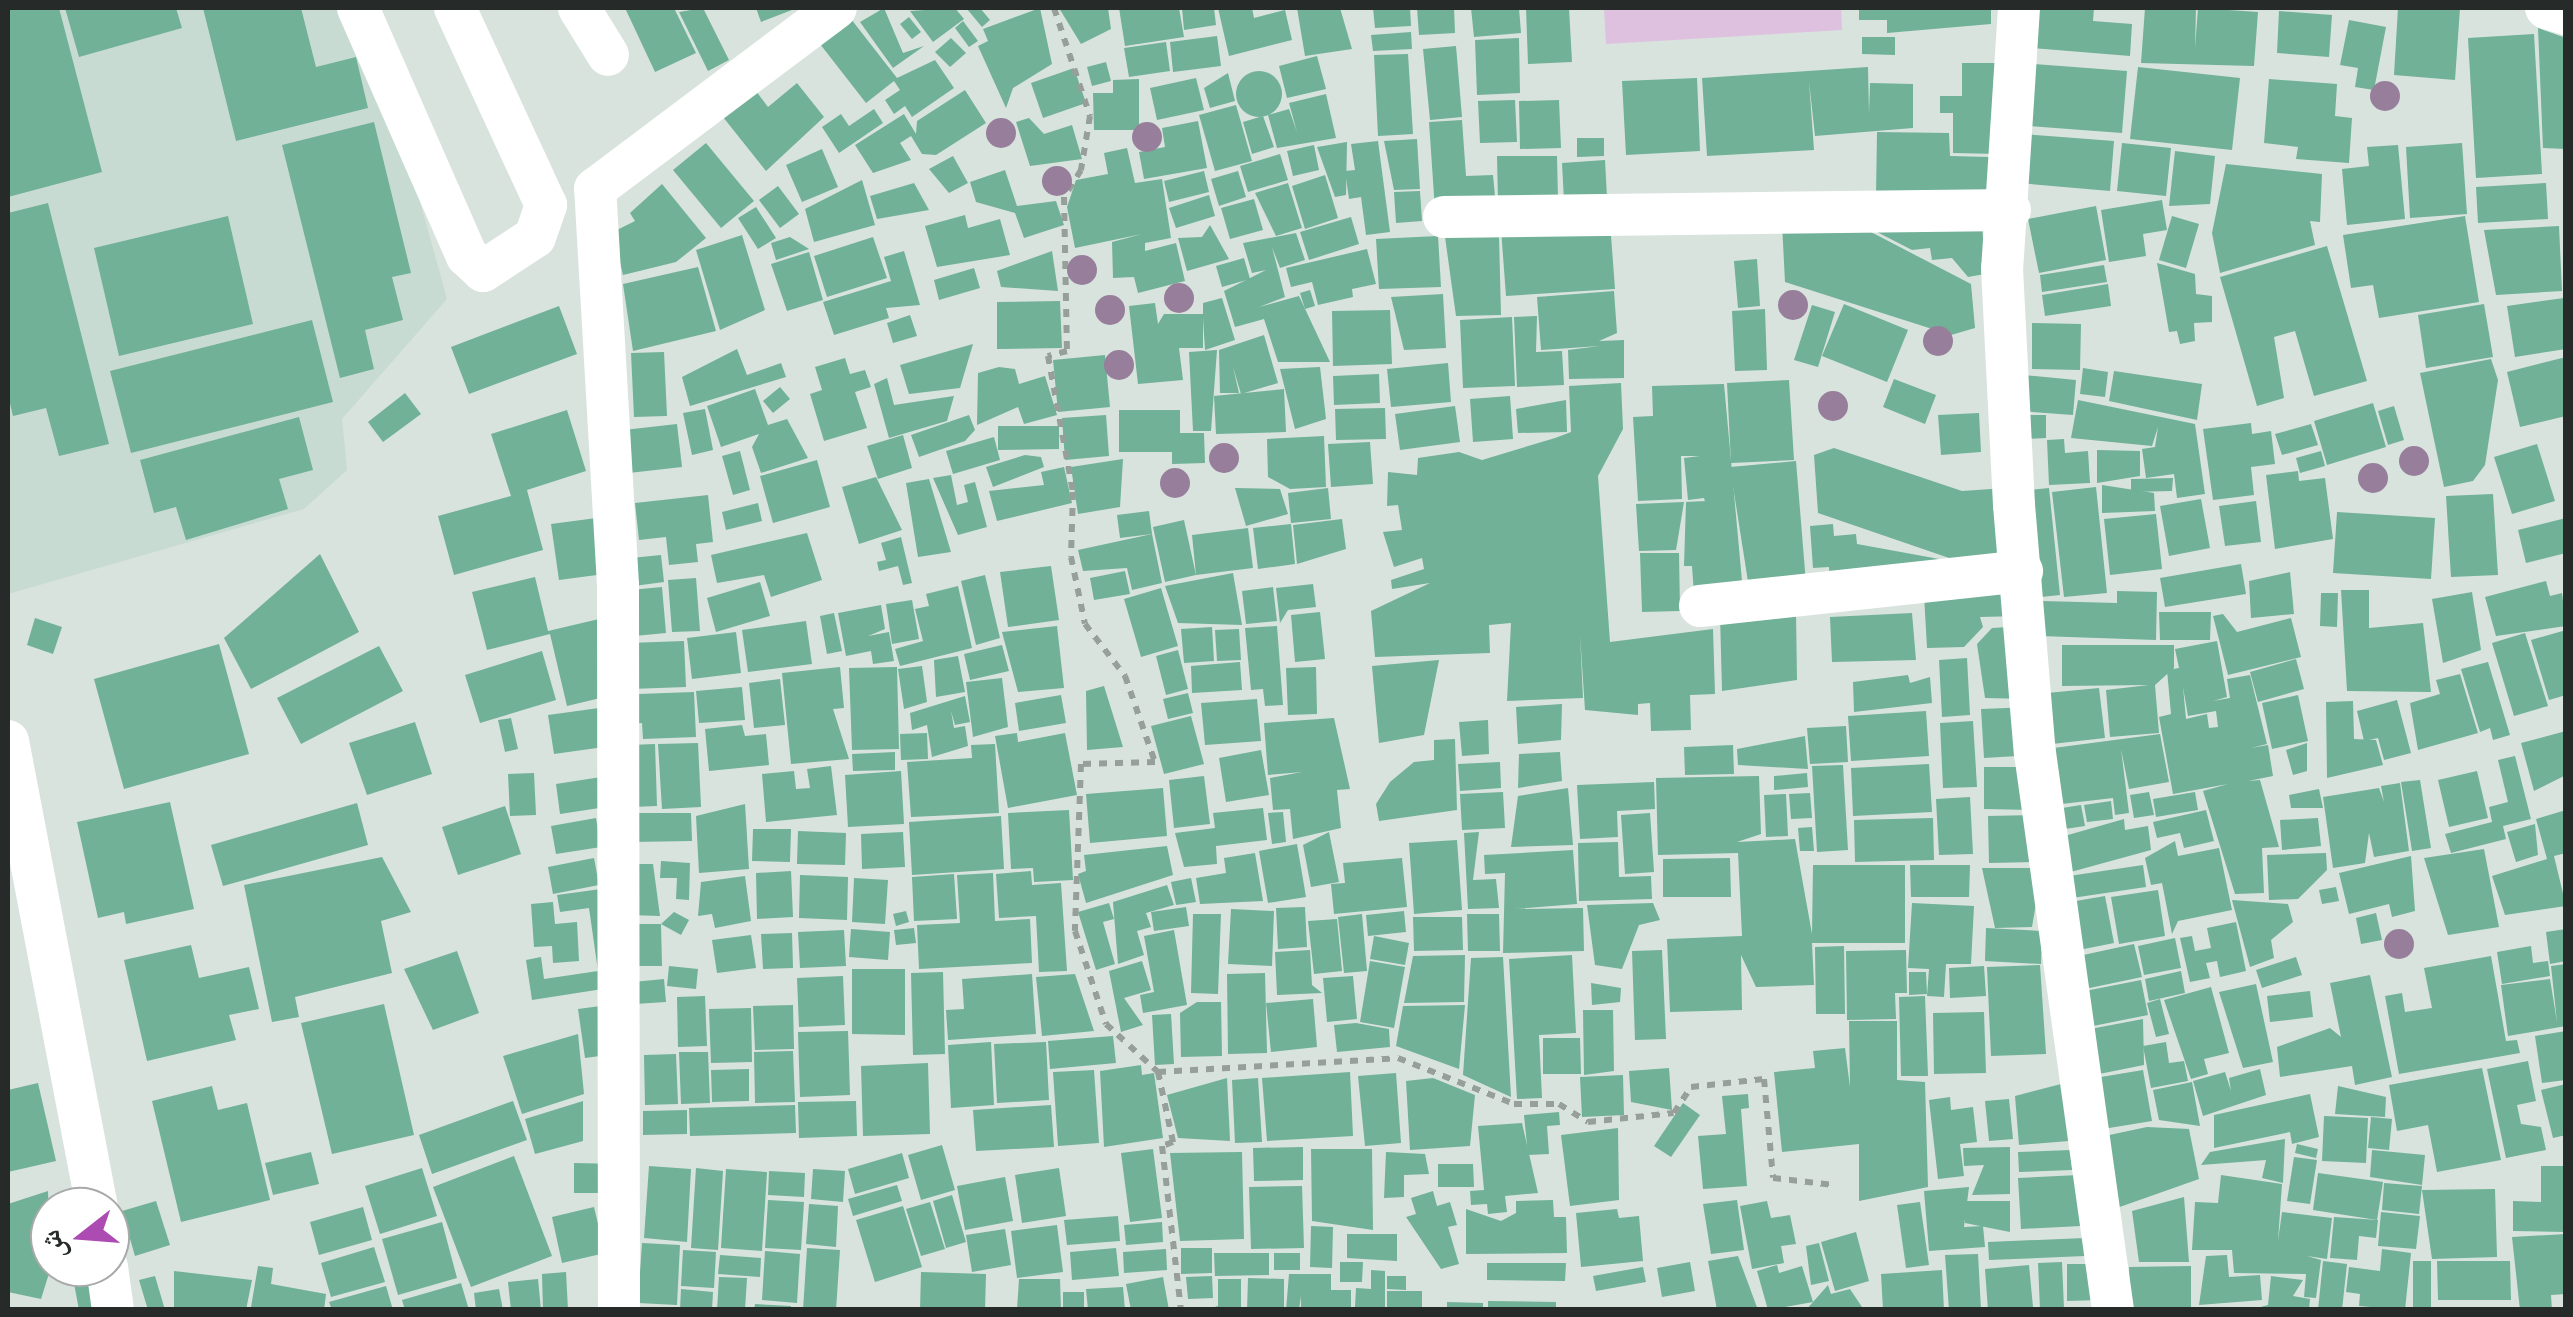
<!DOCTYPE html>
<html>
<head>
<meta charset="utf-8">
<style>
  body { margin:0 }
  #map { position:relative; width:2573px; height:1317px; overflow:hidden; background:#d8e3de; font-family:"Fira Sans","Noto Naskh Arabic",sans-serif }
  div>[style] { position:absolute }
  .built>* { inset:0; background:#c8dbd2 }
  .green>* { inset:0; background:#dec0df }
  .building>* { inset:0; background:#70b197 }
  .round { border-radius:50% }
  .path>* { height:6px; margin-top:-3px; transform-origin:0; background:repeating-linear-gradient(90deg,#979f9b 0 8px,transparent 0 16px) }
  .minor>* { height:42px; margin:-21px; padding:0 21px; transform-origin:21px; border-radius:21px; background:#fff }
  .trees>* { width:30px; height:30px; margin:-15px; border-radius:50%; background:#977f9b }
  span { translate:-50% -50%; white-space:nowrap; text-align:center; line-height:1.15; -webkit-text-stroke:8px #fff; paint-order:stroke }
  .frame { position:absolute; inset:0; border:10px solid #262a28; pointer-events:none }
  .north { position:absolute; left:30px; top:1187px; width:100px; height:100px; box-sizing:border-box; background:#fff; border:2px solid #a8aaa9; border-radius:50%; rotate:253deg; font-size:28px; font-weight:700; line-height:40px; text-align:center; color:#262a28 }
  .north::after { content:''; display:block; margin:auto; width:35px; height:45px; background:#ac4bb2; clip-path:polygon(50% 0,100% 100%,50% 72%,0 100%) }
</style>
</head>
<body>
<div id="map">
  <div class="built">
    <div style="clip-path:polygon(8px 8px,350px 8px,412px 172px,447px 299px,342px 419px,347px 470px,304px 509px,8px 594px)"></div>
  </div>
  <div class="green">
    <div style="clip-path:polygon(1604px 8px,1841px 8px,1842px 30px,1606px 44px)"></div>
  </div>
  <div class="building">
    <div style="clip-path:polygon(8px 8px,59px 8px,102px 172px,8px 197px)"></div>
    <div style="clip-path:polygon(65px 8px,176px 8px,182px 28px,79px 57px)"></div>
    <div style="clip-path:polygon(203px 8px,301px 8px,316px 67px,356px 57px,368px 108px,236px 141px)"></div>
    <div style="clip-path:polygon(625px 8px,674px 8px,696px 53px,655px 72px)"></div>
    <div style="clip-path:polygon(703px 8px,729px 60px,708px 71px,679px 12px)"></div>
    <div style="clip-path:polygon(756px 8px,797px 8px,761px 22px)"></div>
    <div style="clip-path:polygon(884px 8px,903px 53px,924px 46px,893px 68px,860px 22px)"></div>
    <div style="clip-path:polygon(955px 8px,964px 19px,933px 42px,910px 11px)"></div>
    <div style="clip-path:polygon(980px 8px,990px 20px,982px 27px,967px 9px)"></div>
    <div style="clip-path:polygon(1040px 8px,1052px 64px,1013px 88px,1006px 108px,978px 46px,988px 41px,983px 29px)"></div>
    <div style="clip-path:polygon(1059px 8px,1108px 8px,1111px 29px,1081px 44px)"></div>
    <div style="clip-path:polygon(1119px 8px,1179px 8px,1184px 37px,1125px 46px)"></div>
    <div style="clip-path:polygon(1182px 8px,1214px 8px,1216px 25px,1184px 30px)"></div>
    <div style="clip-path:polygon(1218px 8px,1252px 8px,1254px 18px,1285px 10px,1292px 40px,1229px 56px)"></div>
    <div style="clip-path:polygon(1297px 8px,1340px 8px,1352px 49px,1305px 56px)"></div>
    <div style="clip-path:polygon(1373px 8px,1410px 8px,1411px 26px,1375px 28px)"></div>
    <div style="clip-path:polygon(1417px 8px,1454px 8px,1455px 33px,1419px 35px)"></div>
    <div style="clip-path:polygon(1471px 8px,1519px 8px,1521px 33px,1474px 37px)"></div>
    <div style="clip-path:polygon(1526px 8px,1569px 8px,1572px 62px,1528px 64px)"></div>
    <div style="clip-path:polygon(1859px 8px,1991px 8px,1991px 24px,1887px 33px,1887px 20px,1859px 20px)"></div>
    <div style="clip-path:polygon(2035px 8px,2094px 8px,2093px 21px,2132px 24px,2130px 56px,2032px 48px)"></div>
    <div style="clip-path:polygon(2145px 8px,2196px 8px,2195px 48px,2198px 8px,2258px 12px,2254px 66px,2141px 63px)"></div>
    <div style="clip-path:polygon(2398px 8px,2460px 8px,2455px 80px,2394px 75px)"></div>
    <div style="clip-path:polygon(2279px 11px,2332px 15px,2329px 57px,2277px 53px)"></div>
    <div style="clip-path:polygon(909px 17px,921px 32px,912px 39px,900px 24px)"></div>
    <div style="clip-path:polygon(851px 19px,897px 78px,935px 60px,954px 88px,912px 117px,905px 106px,894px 114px,885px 100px,900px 90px,894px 81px,866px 103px,820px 44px)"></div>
    <div style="clip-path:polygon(2349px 20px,2386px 27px,2374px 90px,2355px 87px,2358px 68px,2340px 65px)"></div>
    <div style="clip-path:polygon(963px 21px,978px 41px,969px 47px,955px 28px)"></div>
    <div style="clip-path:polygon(2538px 28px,2566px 38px,2566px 149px,2543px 148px)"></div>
    <div style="clip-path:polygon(1411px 32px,1412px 49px,1373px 51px,1371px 35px)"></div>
    <div style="clip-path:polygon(2534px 34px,2542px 174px,2476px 178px,2468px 38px)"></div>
    <div style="clip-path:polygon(1217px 36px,1221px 66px,1173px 72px,1170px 42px)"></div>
    <div style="clip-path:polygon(1862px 37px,1895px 37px,1895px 55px,1862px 54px)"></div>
    <div style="clip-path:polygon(951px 38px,966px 53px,950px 67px,935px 52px)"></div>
    <div style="clip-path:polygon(1519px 38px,1520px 93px,1477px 95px,1475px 40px)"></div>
    <div style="clip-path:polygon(1166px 42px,1170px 71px,1129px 77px,1124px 48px)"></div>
    <div style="clip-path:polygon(1456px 46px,1462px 117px,1430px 120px,1423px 49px)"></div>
    <div style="clip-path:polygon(1408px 54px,1413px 134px,1378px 136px,1374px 55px)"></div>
    <div style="clip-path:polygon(1317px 56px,1326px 89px,1287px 98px,1279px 66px)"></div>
    <div style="clip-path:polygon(1106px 62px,1111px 81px,1092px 86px,1087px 67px)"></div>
    <div style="clip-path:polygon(1962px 63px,2001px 63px,2001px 154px,1953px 153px,1953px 113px,1940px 113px,1940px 96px,1962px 96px)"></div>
    <div style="clip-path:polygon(2034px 64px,2127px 71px,2122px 133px,2029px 126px)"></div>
    <div style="clip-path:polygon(1868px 67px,1869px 114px,1870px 83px,1913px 84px,1913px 128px,1815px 136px,1809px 81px,1814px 150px,1707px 156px,1702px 78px)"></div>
    <div style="clip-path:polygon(2138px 67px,2240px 78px,2232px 150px,2130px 139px)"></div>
    <div style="clip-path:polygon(1074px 68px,1086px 103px,1043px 118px,1031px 83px)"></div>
    <div class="round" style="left:1236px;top:71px;width:46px;height:46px"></div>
    <div style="clip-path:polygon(1228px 73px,1235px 101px,1210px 108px,1204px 88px)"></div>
    <div style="clip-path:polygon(1196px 78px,1204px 110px,1157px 120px,1150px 88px)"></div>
    <div style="clip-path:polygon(1697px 78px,1700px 151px,1626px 155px,1622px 81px)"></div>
    <div style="clip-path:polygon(1139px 79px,1139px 130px,1094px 130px,1093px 93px,1113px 93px,1113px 80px)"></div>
    <div style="clip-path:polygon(2269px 79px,2337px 84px,2335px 116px,2352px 118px,2349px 163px,2296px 159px,2298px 147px,2264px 143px)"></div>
    <div style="clip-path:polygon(797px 83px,824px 117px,766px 171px,723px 117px,756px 91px,768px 107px)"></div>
    <div style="clip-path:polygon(965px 90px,986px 123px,936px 155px,922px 154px,911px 136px,900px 143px,911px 160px,873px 173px,855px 145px,904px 114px,916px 134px,917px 121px)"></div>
    <div style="clip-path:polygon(1326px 94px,1336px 138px,1277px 148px,1268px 115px,1289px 109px,1297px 132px,1289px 103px)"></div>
    <div style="clip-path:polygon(1515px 100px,1517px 142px,1480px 143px,1478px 101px)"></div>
    <div style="clip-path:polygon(1559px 100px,1561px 148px,1520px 149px,1519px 101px)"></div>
    <div style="clip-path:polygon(1236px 105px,1252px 161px,1215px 171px,1199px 115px)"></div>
    <div style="clip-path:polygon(874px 109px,883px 123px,839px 153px,822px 127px,841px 114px,849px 126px)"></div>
    <div style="clip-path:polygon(1263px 116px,1274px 147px,1252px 154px,1243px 122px)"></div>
    <div style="clip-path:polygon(1029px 118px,1044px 134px,1072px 125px,1082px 159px,1030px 166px,1016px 122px)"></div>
    <div style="clip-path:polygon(1462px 120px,1466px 176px,1493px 175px,1496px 207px,1435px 210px,1429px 122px)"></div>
    <div style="clip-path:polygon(1198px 121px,1207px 168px,1144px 179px,1139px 152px,1165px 147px,1162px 128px)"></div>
    <div style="clip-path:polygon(374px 122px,411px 273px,392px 277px,403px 320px,365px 330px,374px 369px,340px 378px,282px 145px)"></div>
    <div style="clip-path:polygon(1877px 132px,1949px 133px,1950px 156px,1989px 157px,1989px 196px,1876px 195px)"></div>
    <div style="clip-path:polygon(2023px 134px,2114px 141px,2110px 191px,2019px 183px)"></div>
    <div style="clip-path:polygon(1577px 138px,1604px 138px,1604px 156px,1577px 157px)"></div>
    <div style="clip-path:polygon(1417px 139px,1420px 189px,1394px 190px,1384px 141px)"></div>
    <div style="clip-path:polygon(1378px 141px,1390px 232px,1366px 235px,1361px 197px,1349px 199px,1345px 171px,1355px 170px,1351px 144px)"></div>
    <div style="clip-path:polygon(1347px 142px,1346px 195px,1335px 197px,1317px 147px)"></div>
    <div style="clip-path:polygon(706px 143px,754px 201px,721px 228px,673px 170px)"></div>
    <div style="clip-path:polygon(2122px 143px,2171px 148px,2166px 196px,2117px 191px)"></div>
    <div style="clip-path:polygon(2462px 143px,2467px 214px,2410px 218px,2406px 147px)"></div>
    <div style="clip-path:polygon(1314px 145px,1319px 170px,1293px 176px,1287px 151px)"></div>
    <div style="clip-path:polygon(2398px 145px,2405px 219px,2347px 225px,2342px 169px,2369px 166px,2367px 147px)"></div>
    <div style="clip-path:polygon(1127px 148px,1135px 183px,1162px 179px,1171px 238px,1145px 243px,1145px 251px,1176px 243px,1185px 281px,1138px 293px,1134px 277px,1113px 278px,1112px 242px,1142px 234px,1075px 248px,1067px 207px,1076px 180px,1108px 174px,1104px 153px)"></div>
    <div style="clip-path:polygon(822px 149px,838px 187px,802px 202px,786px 165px)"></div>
    <div style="clip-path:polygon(2175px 151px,2215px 156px,2210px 204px,2169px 206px)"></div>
    <div style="clip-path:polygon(1280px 154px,1288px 180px,1248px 192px,1240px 166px)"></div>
    <div style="clip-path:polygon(953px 156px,968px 183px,949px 193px,929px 169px)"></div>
    <div style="clip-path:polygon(1497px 156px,1557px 156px,1558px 201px,1498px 202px)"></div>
    <div style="clip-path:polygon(1605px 160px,1607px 198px,1564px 201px,1562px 163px)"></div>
    <div style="clip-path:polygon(2226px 164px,2322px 174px,2320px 222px,2310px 221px,2315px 245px,2220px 273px,2212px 233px)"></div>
    <div style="clip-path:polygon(1005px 170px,1017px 206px,1056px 201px,1064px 225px,1024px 238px,1015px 213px,976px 202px,970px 182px)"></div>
    <div style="clip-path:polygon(1204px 171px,1209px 192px,1169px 202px,1164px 181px)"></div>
    <div style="clip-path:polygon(1238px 171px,1246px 197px,1219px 206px,1211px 179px)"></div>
    <div style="clip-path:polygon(1325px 175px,1338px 218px,1305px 229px,1292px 186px)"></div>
    <div style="clip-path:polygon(862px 180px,875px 225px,814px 242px,805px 209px)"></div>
    <div style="clip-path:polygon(914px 183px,929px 210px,877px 219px,870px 196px)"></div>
    <div style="clip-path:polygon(1288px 183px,1302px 228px,1276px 236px,1255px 193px)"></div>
    <div style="clip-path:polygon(2546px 183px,2548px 219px,2478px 223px,2476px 187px)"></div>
    <div style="clip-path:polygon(662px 184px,706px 238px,676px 262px,623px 275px,613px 232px,635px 221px,630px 213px)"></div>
    <div style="clip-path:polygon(778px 186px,799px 214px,780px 228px,759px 200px)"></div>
    <div style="clip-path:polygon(1420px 191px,1422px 221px,1396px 223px,1394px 192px)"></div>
    <div style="clip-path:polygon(1209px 195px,1215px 216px,1176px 228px,1169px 208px)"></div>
    <div style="clip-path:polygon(1254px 199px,1263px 230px,1230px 239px,1221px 208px)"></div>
    <div style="clip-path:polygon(2162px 200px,2167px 230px,2143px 234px,2146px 256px,2109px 262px,2101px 210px)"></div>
    <div style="clip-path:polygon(48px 203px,109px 444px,59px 456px,46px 408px,13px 416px,8px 395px,8px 213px)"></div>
    <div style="clip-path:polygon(2096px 206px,2106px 260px,2039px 273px,2028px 219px)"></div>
    <div style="clip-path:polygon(756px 207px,776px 238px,758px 249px,738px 218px)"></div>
    <div style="clip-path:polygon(965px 215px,968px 228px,1000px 219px,1010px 255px,937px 267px,925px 226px)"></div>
    <div style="clip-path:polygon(228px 216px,253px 324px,119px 356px,94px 248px)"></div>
    <div style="clip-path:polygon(2172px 216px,2199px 224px,2186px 268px,2159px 260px)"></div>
    <div style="clip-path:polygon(2465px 216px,2479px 302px,2379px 318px,2373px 285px,2351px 288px,2343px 235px)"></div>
    <div style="clip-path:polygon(1351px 217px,1359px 244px,1309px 260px,1300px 232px)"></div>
    <div style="clip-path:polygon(1982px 221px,1985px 274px,1968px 277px,1952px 258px,1932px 260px,1930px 248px,1912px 250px,1875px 231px)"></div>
    <div style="clip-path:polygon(1610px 222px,1615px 289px,1506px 296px,1501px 229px)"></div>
    <div style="clip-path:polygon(1782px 223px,1867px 230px,1971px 284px,1975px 328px,1951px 335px,1785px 282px)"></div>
    <div style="clip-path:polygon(1210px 225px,1229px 259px,1187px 271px,1178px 238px,1202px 237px)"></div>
    <div style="clip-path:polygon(2559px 226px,2562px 291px,2496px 295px,2484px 230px)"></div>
    <div style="clip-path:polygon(1296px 233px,1305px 260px,1280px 268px,1272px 247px,1285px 297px,1259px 307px,1299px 296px,1330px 362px,1278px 362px,1264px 319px,1235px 327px,1224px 291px,1266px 270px,1252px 273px,1243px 243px)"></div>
    <div style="clip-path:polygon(742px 235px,765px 310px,720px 330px,696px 250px)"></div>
    <div style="clip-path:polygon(1438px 236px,1441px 287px,1379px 289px,1376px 239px)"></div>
    <div style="clip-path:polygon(1499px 236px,1501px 315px,1456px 316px,1445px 237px)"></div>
    <div style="clip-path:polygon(790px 237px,809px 249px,776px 260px,771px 243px)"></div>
    <div style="clip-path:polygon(873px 237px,887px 278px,827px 297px,814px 256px)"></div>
    <div style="clip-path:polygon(2327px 246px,2367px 381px,2314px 396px,2295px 331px,2274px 337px,2284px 398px,2257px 406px,2220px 277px)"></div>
    <div style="clip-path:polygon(1367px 249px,1376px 284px,1352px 289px,1353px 297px,1318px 305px,1312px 282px,1291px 287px,1286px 268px)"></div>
    <div style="clip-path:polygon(904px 251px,920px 305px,886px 308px,889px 318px,834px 335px,823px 302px,891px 281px,884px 257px)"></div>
    <div style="clip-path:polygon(1052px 251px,1058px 291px,1001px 287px,997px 271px)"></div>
    <div style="clip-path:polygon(809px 252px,823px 300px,787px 311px,771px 264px)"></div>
    <div style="clip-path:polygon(1244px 258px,1250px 279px,1222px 287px,1216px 266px)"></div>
    <div style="clip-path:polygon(1757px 259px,1760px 306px,1738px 308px,1734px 261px)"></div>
    <div style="clip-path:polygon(2157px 263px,2195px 274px,2196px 294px,2212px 296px,2212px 322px,2194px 323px,2195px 341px,2180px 344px,2177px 331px,2169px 332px)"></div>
    <div style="clip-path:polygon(2104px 265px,2107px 282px,2042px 292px,2040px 275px)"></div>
    <div style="clip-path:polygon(698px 267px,716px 331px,633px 351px,623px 284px)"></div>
    <div style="clip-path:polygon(974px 268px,980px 288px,939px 300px,934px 280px)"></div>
    <div style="clip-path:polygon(2108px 284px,2111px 306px,2045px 316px,2042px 295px)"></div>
    <div style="clip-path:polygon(1310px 290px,1315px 306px,1305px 309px,1300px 293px)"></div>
    <div style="clip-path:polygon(1614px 291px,1617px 333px,1599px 341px,1624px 340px,1624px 378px,1569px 379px,1568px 350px,1600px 346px,1541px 350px,1537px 297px)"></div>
    <div style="clip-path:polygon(1443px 294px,1446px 348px,1404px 350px,1391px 297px)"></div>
    <div style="clip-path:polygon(1222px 298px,1235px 340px,1205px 350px,1203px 318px,1203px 348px,1179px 348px,1183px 380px,1138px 384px,1129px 306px,1155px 303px,1158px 324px,1164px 314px,1203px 314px,1203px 303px)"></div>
    <div style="clip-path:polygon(2564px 298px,2566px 349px,2515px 357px,2507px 306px)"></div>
    <div style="clip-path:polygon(1060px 301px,1062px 348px,997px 349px,997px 302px)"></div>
    <div style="clip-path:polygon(1844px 304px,1908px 330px,1887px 382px,1822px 356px)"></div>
    <div style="clip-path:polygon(2484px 304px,2493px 357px,2426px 368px,2418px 315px)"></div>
    <div style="clip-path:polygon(1812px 305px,1835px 312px,1818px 367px,1794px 360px)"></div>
    <div style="clip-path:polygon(559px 306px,577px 354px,469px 394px,451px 347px)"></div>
    <div style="clip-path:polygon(1765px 309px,1767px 370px,1735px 371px,1732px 311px)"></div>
    <div style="clip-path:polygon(1390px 310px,1392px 364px,1333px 366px,1332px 311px)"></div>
    <div style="clip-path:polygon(910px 315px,917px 336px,893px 343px,887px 323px)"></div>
    <div style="clip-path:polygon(1537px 316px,1536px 352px,1562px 351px,1564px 385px,1517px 387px,1514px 317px)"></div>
    <div style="clip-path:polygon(1512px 317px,1515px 386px,1463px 388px,1460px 320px)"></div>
    <div style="clip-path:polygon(312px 320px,333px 402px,131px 453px,110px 371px)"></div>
    <div style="clip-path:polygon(2032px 323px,2081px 324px,2080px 370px,2032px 369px)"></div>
    <div style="clip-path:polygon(1264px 335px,1278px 383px,1241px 394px,1233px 367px,1239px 393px,1220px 393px,1219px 350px)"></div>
    <div style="clip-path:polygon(973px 344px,960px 388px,909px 394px,900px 365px)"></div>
    <div style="clip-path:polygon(737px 349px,747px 375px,781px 363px,786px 377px,690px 406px,682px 377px)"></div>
    <div style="clip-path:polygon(1217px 350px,1211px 431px,1193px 431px,1189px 352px)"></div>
    <div style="clip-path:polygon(664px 352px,667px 416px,634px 417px,631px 353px)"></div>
    <div style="clip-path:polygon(1105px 355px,1110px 407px,1058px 412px,1053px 360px)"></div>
    <div style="clip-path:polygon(2566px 357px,2566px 416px,2520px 427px,2507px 372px)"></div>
    <div style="clip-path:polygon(845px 358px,850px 374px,865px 370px,871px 387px,855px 392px,867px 428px,824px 441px,810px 394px,822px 390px,815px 367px)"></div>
    <div style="clip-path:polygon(2491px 359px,2498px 380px,2485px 465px,2473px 481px,2444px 487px,2420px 373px)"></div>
    <div style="clip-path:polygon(1448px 363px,1451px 402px,1391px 407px,1387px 369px)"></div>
    <div style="clip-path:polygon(999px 367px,1015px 369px,1019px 384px,1045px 376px,1057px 415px,1024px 424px,1018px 407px,977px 425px,978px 373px)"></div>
    <div style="clip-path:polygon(1320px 367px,1326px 419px,1295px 429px,1280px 369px)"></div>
    <div style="clip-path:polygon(2083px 368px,2108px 372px,2105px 397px,2080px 394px)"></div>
    <div style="clip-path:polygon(2114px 371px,2202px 384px,2197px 420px,2109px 401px)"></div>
    <div style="clip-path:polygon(1379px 374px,1380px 403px,1334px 405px,1333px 376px)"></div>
    <div style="clip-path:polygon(2023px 375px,2076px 380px,2073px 415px,2020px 411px)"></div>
    <div style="clip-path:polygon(887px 378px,894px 405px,954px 396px,947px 421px,889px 438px,874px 384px)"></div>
    <div style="clip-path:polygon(1894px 379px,1936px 395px,1925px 424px,1883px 407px)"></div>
    <div style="clip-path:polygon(1789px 380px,1794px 460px,1731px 463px,1727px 383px)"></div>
    <div style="clip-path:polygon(1621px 383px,1623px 429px,1598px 476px,1610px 642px,1713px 629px,1715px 694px,1690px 695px,1691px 730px,1651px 731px,1650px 703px,1638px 704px,1638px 715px,1585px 710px,1580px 635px,1583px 698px,1507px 701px,1511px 623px,1489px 625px,1490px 653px,1375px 657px,1371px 611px,1430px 583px,1392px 589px,1391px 580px,1424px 569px,1422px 558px,1394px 567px,1383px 532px,1402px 530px,1398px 505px,1387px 506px,1388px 472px,1417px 475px,1418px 458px,1459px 452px,1482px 460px,1555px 438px,1571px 432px,1569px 386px)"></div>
    <div style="clip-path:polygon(1724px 384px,1743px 592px,1694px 594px,1692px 566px,1684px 566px,1686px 502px,1705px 501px,1709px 517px,1704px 498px,1688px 500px,1684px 458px,1700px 456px,1681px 456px,1682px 499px,1638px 501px,1633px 417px,1653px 416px,1652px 386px)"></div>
    <div style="clip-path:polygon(780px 387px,790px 399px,773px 413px,763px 401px)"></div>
    <div style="clip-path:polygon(755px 389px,768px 425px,787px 419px,808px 458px,761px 473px,752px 447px,759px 434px,721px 447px,707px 406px)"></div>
    <div style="clip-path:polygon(1284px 389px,1286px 432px,1216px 434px,1214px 396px)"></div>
    <div style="clip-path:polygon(405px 393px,421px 414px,383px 442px,368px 422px)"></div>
    <div style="clip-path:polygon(1510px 396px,1513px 439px,1473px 442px,1470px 399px)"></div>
    <div style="clip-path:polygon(1566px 400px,1567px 432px,1518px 433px,1516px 409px)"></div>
    <div style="clip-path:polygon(2078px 400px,2195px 424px,2205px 494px,2177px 498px,2174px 474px,2146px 478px,2142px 449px,2155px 447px,2158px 427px,2152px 446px,2071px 438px)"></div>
    <div style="clip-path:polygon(2373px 403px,2386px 447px,2327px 465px,2314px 421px)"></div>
    <div style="clip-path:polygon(1455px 406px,1460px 442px,1400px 450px,1395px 414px)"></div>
    <div style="clip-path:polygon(2394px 406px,2404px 440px,2388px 445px,2378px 411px)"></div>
    <div style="clip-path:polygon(1385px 408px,1386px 439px,1336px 440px,1335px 409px)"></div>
    <div style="clip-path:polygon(705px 409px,713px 450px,692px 455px,683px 413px)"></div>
    <div style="clip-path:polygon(567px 410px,586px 471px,527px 490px,543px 550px,454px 575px,438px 516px,511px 496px,491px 434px)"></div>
    <div style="clip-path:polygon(1119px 410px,1180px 410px,1180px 433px,1204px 433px,1205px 463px,1172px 464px,1172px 452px,1119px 452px)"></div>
    <div style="clip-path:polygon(1979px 413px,1981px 452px,1941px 455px,1938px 415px)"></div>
    <div style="clip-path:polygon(969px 415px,975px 430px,965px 441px,919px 457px,911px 435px)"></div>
    <div style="clip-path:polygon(1106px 415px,1109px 456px,1065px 460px,1062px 418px)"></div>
    <div style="clip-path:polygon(2026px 415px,2046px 415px,2046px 438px,2026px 439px)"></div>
    <div style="clip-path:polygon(299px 417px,313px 470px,279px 479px,288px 509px,186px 540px,176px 507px,154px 513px,140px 460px)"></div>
    <div style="clip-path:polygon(2251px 423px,2252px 434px,2271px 431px,2275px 464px,2251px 467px,2254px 495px,2213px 500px,2203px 429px)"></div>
    <div style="clip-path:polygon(677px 424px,682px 467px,620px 474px,615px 431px)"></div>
    <div style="clip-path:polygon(2311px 424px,2318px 445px,2282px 455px,2275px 434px)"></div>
    <div style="clip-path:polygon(998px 426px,1059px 426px,1059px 449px,998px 450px)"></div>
    <div style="clip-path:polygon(903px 435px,912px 468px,878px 479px,867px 446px)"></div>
    <div style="clip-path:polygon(1324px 436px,1326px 487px,1290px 489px,1268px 477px,1267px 439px)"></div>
    <div style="clip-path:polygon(994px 437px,1000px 460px,953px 474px,946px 451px)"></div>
    <div style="clip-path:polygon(2064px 439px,2065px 453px,2088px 451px,2090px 483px,2049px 485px,2047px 440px)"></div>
    <div style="clip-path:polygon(1370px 442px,1373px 484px,1331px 487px,1328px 444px)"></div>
    <div style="clip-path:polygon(2537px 444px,2555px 501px,2512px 514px,2494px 457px)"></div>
    <div style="clip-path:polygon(1834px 448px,1962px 491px,2006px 488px,2010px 555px,1955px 560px,1818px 513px,1814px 455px)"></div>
    <div style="clip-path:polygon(2097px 450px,2140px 451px,2140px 476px,2097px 483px)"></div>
    <div style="clip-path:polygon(740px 451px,750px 490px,733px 495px,722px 456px)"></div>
    <div style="clip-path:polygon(2321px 451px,2325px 466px,2300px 473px,2296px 458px)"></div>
    <div style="clip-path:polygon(1025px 455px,1041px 457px,1044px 467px,993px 487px,986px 467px)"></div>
    <div style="clip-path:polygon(1123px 459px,1120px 507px,1078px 514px,1071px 467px)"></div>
    <div style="clip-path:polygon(817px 460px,830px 507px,773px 523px,760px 476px)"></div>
    <div style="clip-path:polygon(1796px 461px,1806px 583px,1749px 588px,1730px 467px)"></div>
    <div style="clip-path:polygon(1064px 467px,1072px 503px,997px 521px,989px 491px,1044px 485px,1041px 472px)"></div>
    <div style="clip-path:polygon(2298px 471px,2299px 481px,2325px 478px,2333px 539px,2275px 549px,2266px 475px)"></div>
    <div style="clip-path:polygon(951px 475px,957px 505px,968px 502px,964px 485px,975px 482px,987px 527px,958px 535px,933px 478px)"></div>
    <div style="clip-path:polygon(876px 477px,902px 530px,859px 544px,842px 487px)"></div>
    <div style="clip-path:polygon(2173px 478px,2172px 491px,2131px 492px,2131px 479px)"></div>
    <div style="clip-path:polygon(929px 479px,951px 552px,918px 557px,906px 483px)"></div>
    <div style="clip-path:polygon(2102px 485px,2154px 493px,2155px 511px,2102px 513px)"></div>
    <div style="clip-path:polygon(2096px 487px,2107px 593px,2064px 597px,2052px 492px)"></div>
    <div style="clip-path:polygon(1235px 488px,1280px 489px,1288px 514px,1246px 526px)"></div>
    <div style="clip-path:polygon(1328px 488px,1331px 519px,1291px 523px,1288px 493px)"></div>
    <div style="clip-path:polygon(2049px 488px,2060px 595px,2032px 598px,2021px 491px)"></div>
    <div style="clip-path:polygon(2493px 494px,2498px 575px,2451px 577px,2446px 496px)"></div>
    <div style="clip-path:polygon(708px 495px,713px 542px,696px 544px,698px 562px,669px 565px,666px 537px,639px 540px,635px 503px)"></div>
    <div style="clip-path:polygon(2201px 499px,2210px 548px,2169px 556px,2160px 506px)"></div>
    <div style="clip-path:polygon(2256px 501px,2261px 542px,2225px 546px,2219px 506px)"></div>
    <div style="clip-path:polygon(1684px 502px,1676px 550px,1639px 551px,1636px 504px)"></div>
    <div style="clip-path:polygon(758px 503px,762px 521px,726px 530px,722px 512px)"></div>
    <div style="clip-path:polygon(1149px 511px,1152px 534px,1120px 538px,1117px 515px)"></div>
    <div style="clip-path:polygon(2337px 512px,2435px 518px,2431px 579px,2333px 573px)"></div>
    <div style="clip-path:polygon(2156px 514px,2162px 569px,2110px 575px,2104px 519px)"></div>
    <div style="clip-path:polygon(604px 517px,612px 573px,559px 580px,551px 524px)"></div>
    <div style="clip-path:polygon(2566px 518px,2566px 553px,2526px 563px,2518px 530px)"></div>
    <div style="clip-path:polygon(1342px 519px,1346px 549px,1297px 564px,1293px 525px)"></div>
    <div style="clip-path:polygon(1184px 520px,1196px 575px,1165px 582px,1153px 527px)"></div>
    <div style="clip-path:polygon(1291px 524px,1295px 564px,1258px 569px,1253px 528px)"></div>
    <div style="clip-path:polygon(1833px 524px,1834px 536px,1856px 534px,1857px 544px,1950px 561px,1830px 584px,1829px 567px,1813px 568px,1810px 526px)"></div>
    <div style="clip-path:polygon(1248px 528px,1253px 568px,1196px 575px,1192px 535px)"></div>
    <div style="clip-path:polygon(807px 533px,822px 580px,771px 597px,764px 575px,717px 583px,711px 555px)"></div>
    <div style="clip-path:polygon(1152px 534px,1162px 583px,1132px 590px,1127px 568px,1083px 571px,1078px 550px)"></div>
    <div style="clip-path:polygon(901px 537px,912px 583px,903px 585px,898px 566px,879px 571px,877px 562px,886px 560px,881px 543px)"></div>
    <div style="clip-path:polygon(1640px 553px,1679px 553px,1680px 611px,1642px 612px)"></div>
    <div style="clip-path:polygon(320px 554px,359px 632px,251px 689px,224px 638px)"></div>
    <div style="clip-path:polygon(661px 555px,664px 582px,634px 586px,631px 558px)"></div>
    <div style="clip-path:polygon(2241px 564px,2246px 594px,2165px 607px,2160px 578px)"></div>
    <div style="clip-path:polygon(1051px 566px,1059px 620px,1008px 627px,1000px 572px)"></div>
    <div style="clip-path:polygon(1125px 571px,1130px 594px,1094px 600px,1090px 578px)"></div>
    <div style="clip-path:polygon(2290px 572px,2294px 614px,2251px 618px,2249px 581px)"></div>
    <div style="clip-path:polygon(1233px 573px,1242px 625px,1178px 623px,1165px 586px)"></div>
    <div style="clip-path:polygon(985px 575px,1000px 638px,976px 645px,961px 581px)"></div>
    <div style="clip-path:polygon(535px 577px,548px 631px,599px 619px,617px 694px,567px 706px,550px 634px,487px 650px,472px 592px)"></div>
    <div style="clip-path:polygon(696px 578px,700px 631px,672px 632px,668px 580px)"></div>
    <div style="clip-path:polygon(2014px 578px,2020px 616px,1980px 617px,1983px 627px,1964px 647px,1927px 648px,1924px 595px)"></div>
    <div style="clip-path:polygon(2546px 581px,2550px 596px,2562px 593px,2566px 626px,2496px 636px,2485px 597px)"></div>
    <div style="clip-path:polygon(760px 582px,770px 616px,716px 632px,707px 598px)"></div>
    <div style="clip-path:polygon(1313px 584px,1316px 607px,1288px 610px,1280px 623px,1276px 588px)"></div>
    <div style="clip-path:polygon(958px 586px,972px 648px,900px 666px,895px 649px,923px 641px,915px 609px,929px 606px,926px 594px)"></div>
    <div style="clip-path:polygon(662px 587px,666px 633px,634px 636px,630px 590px)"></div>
    <div style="clip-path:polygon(1273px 587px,1277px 621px,1246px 624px,1242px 591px)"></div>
    <div style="clip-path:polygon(1161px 588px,1178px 646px,1141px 657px,1124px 599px)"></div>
    <div style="clip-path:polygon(2341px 590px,2369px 590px,2369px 628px,2423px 623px,2431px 692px,2347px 691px)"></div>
    <div style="clip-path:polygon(2117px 591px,2157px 592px,2156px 640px,2040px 636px,2042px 601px,2117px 603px)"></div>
    <div style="clip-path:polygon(2472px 592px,2481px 650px,2443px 663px,2432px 599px)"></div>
    <div style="clip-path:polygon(2321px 593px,2338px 593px,2337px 627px,2320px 626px)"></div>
    <div style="clip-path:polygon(912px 600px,919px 639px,892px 644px,886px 604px)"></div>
    <div style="clip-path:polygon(881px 605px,885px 629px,868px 636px,889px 632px,894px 661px,873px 664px,871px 651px,846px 656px,838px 613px)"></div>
    <div style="clip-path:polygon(1320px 612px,1325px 659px,1295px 662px,1291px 615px)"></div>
    <div style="clip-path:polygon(2159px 612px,2211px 612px,2210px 640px,2160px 640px)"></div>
    <div style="clip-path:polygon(834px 613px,842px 651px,827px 654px,820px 616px)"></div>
    <div style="clip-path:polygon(1796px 613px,1797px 680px,1722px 691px,1720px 614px)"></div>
    <div style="clip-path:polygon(1912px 613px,1916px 660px,1832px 662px,1830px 617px)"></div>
    <div style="clip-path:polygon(2223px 614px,2237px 632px,2291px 618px,2301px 657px,2228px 675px,2213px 616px)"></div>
    <div style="clip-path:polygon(35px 618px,62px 627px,53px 654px,27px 645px)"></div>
    <div style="clip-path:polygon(806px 621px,812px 664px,748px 672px,742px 630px)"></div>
    <div style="clip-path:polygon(1057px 626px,1064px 688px,1018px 692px,1002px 632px)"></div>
    <div style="clip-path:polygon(1277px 626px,1283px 705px,1265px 706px,1263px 689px,1251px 690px,1245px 628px)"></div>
    <div style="clip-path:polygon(2024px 626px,2029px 699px,1985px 698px,1977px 644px,1992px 628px)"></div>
    <div style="clip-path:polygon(1212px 627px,1214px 661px,1184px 663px,1181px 629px)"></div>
    <div style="clip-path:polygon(1239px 629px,1241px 660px,1217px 661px,1215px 630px)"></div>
    <div style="clip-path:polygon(2566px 630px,2566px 695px,2549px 700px,2531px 640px)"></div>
    <div style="clip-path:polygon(736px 632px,741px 673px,692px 679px,687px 638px)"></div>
    <div style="clip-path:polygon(2525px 633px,2548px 706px,2514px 716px,2492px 643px)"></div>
    <div style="clip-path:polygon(684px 641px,686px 687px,631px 689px,629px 643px)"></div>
    <div style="clip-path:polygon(evenodd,2217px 641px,2227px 697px,2213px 701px,2230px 698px,2227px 679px,2250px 675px,2267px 744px,2251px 748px,2268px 745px,2273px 776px,2248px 781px,2260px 780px,2279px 847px,2262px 848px,2264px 893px,2235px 894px,2203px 791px,2228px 784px,2173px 794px,2159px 717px,2171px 714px,2167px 670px,2179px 668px,2175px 649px,2217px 641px,2183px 687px,2188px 716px,2216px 711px,2218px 727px,2209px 728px,2207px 714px,2186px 719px,2183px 687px)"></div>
    <div style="clip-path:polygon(219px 644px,249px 754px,124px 789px,94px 679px)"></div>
    <div style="clip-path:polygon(1002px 645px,1009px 671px,970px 680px,964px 654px)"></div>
    <div style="clip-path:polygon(2062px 645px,2174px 645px,2174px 668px,2155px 685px,2159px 733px,2110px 737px,2106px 690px,2149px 685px,2062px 686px)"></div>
    <div style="clip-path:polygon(379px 646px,403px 691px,301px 744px,277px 698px)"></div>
    <div style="clip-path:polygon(1178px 650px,1188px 689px,1166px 695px,1156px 656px)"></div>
    <div style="clip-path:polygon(542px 651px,556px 700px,480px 723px,465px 675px)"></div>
    <div style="clip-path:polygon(958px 656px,965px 692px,936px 697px,934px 660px)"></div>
    <div style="clip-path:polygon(1967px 658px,1970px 715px,1942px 717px,1939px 660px)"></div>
    <div style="clip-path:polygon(2296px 659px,2304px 689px,2258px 702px,2250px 672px)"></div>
    <div style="clip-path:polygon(1439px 660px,1424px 735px,1379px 743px,1372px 666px)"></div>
    <div style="clip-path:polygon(1240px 662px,1242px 690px,1192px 693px,1191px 666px)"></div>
    <div style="clip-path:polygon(2488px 662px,2510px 735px,2493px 740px,2490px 728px,2480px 732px,2461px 669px)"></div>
    <div style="clip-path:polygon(922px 666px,927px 702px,904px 709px,898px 669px)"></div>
    <div style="clip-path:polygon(840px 667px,844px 708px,833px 709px,849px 759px,791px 764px,782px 673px)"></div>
    <div style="clip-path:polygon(897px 667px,899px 749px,852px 750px,849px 668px)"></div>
    <div style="clip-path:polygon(1316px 667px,1317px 714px,1288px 715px,1286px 668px)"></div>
    <div style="clip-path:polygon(2460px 674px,2478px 733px,2418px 750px,2410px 703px,2440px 694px,2436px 680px)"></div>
    <div style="clip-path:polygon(1908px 675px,1910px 683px,1930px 677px,1932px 703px,1854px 712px,1853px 682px)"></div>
    <div style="clip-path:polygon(1002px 678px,1008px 727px,973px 737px,966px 682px)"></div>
    <div style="clip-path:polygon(780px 679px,785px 725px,754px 728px,749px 683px)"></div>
    <div style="clip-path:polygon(1104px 686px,1123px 747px,1087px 750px,1086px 691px)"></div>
    <div style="clip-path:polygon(742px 687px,745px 720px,699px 723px,696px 691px)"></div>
    <div style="clip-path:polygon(2099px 688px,2105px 738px,2043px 745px,2037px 694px)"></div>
    <div style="clip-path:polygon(694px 692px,696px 737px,643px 739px,642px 723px,631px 724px,638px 694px)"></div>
    <div style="clip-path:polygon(1188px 693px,1193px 713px,1168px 719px,1163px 699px)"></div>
    <div style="clip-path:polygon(1061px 695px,1066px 723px,1019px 731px,1015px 703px)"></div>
    <div style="clip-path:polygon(2298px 695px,2308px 741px,2272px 749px,2262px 703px)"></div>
    <div style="clip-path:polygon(965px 696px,970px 722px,955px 725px,951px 711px,954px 728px,965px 726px,968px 746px,932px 757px,927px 725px,912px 730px,910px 713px)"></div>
    <div style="clip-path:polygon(1257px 699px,1261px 741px,1205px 745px,1201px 703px)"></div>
    <div style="clip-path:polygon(2397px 700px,2411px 753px,2384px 760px,2378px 738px,2364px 741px,2357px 711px)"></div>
    <div style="clip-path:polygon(2353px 701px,2354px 739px,2376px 740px,2383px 765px,2327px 778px,2326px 702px)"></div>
    <div style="clip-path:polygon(1562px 704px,1561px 740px,1518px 744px,1516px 707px)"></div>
    <div style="clip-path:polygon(2032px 707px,2034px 755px,1984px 758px,1981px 709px)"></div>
    <div style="clip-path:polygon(599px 708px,604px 747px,554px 754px,548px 715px)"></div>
    <div style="clip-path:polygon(1926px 711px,1929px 756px,1851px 761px,1848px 716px)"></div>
    <div style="clip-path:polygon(1191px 716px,1204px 764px,1164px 774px,1151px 726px)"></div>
    <div style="clip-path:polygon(511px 718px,518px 749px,505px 752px,498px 720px)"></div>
    <div style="clip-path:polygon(1334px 718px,1350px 789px,1337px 790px,1341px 828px,1293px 839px,1290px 809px,1273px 810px,1270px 778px,1302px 772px,1268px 775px,1264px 723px)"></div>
    <div style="clip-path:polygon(1488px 720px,1489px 754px,1462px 756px,1459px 722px)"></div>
    <div style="clip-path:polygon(1973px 721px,1977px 787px,1943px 788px,1940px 723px)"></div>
    <div style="clip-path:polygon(415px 722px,432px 774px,367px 795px,349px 743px)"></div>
    <div style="clip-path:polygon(742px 725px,745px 736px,766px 734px,769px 765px,709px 771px,705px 729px)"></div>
    <div style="clip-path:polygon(1846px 726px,1848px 762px,1810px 764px,1807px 728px)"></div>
    <div style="clip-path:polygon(2566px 731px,2566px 775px,2534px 791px,2521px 743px)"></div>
    <div style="clip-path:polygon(927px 733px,928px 759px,901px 760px,900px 734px)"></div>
    <div style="clip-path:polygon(1017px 733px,1018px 742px,1065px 733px,1077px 795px,1008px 808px,995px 736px)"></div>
    <div style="clip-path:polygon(2160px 734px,2169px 782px,2129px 789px,2121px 749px,2129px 813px,2115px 815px,2113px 798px,2053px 805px,2046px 749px)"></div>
    <div style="clip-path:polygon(1805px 736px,1808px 769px,1738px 765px,1737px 749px)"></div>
    <div style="clip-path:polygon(1455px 739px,1457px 810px,1379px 821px,1376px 804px,1390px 782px,1414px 762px,1434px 760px,1434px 740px)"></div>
    <div style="clip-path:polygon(698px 743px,701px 807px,662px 809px,658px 744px)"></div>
    <div style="clip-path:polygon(2307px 743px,2307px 771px,2293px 775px,2286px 750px)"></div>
    <div style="clip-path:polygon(655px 744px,657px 806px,632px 807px,630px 745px)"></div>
    <div style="clip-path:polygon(995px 744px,999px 813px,911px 817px,907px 762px,972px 758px,971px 745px)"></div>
    <div style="clip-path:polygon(1733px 745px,1734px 774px,1685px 775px,1684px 747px)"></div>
    <div style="clip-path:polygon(1261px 750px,1269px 795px,1226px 802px,1219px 758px)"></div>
    <div style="clip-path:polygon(895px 752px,895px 770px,853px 771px,852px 754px)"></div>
    <div style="clip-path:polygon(1560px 752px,1562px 781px,1518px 788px,1519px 754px)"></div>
    <div style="clip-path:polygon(2515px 756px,2531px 819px,2503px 826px,2506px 839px,2451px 853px,2445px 834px,2492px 822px,2489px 807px,2508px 802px,2498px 760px)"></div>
    <div style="clip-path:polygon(1500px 762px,1501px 788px,1460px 791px,1458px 764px)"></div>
    <div style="clip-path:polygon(1929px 764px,1932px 812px,1853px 816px,1851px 768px)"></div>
    <div style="clip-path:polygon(1843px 765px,1848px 850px,1817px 852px,1812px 766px)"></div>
    <div style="clip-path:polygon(831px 766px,837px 815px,766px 822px,762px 774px,794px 771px,796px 789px,810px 788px,807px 769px)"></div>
    <div style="clip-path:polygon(1984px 767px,2034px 767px,2033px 810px,1984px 809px)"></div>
    <div style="clip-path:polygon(901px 771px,904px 824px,848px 827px,845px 775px)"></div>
    <div style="clip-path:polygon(2477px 771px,2488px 818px,2449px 827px,2438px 780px)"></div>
    <div style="clip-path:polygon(534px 773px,536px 815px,510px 816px,508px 774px)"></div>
    <div style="clip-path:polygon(1807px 773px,1808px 787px,1774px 790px,1774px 776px)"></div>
    <div style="clip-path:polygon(1204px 776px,1210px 824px,1174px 828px,1169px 780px)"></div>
    <div style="clip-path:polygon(1759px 776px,1761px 834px,1737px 842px,1795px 839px,1812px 934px,1813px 865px,1905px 865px,1905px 943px,1812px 943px,1814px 985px,1756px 987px,1741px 955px,1742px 1010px,1670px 1012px,1667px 939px,1742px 936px,1738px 853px,1658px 855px,1656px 778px)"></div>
    <div style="clip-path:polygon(601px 777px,606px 807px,560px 814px,556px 784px)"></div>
    <div style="clip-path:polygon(2420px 780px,2431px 848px,2412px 851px,2401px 782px)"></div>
    <div style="clip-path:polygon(1654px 782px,1655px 809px,1617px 811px,1618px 837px,1580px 839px,1577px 785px)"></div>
    <div style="clip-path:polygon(2400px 783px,2409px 851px,2374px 857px,2369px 833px,2365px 863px,2333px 868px,2323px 797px,2379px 788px,2384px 802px,2381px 786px)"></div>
    <div style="clip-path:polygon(1163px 788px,1167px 836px,1090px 843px,1086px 794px)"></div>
    <div style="clip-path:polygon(1568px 788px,1573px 845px,1511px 847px,1518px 796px)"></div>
    <div style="clip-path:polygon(2319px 789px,2323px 808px,2291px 808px,2289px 795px)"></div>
    <div style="clip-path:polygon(1503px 792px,1505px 828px,1462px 830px,1460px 794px)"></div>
    <div style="clip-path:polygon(2149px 792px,2154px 815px,2134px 818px,2130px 795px)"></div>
    <div style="clip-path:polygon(2195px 792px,2198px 810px,2156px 817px,2153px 799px)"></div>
    <div style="clip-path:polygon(1810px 793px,1812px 818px,1791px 819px,1789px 794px)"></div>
    <div style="clip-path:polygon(1786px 794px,1788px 836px,1766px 837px,1764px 795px)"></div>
    <div style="clip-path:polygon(1970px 797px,1973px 854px,1939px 855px,1936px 799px)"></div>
    <div style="clip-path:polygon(2111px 801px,2113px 819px,2087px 822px,2084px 805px)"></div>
    <div style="clip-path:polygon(170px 802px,194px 909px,126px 924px,124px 912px,98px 918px,77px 822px)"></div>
    <div style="clip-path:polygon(357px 803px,368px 845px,223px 886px,211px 845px)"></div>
    <div style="clip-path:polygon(745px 804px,749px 869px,699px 873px,696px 816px)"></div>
    <div style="clip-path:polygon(2081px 805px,2085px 826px,2058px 830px,2056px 809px)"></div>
    <div style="clip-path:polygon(505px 806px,521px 854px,458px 875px,442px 827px)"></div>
    <div style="clip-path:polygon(1263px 808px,1267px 840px,1216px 846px,1217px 864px,1184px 867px,1175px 833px,1215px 828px,1213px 813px)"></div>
    <div style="clip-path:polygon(1069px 810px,1073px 880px,1034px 882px,1033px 868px,1011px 869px,1008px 813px)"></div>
    <div style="clip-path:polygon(2206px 810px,2214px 841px,2184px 848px,2180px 833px,2157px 838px,2153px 822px)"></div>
    <div style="clip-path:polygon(2566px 810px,2566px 853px,2554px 856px,2566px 906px,2505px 915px,2492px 876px,2547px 859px,2536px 819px)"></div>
    <div style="clip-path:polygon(1283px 812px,1286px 842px,1272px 844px,1268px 813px)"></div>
    <div style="clip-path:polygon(631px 813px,691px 813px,692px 841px,631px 842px)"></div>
    <div style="clip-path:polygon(1650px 813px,1654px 872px,1625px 874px,1621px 815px)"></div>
    <div style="clip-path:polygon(2038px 815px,2039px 862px,1989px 863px,1988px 816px)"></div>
    <div style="clip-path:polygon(1001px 816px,1004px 869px,912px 875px,909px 822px)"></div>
    <div style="clip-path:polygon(596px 818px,601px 847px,556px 854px,551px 826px)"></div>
    <div style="clip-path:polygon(1933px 818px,1934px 860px,1855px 862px,1854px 820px)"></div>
    <div style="clip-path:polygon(2318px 818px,2321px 846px,2282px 850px,2280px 820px)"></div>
    <div style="clip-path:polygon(2124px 819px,2125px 830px,2148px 826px,2151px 850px,2067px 873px,2061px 837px)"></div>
    <div style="clip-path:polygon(2535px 824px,2538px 855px,2516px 862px,2507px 832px)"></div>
    <div style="clip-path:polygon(1812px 827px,1814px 851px,1800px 851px,1798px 828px)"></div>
    <div style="clip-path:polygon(753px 829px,791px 829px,790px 862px,752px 861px)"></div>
    <div style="clip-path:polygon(798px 831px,846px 833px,845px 865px,797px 864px)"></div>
    <div style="clip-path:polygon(903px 832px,905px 867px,862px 869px,861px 834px)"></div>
    <div style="clip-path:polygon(1329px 832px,1339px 882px,1311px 887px,1303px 845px)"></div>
    <div style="clip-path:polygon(1479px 832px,1473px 880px,1496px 879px,1499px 908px,1468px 909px,1464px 833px)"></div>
    <div style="clip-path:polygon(1457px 840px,1462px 910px,1414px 914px,1409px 843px)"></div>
    <div style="clip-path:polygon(2175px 841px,2178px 856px,2219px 848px,2232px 910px,2178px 921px,2172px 934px,2162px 883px,2151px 885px,2145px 858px)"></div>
    <div style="clip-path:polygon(1618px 842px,1619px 877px,1651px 876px,1652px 899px,1579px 901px,1578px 843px)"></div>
    <div style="clip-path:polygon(1297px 844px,1306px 897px,1268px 903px,1259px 851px)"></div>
    <div style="clip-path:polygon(1167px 846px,1173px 875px,1086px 903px,1078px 874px,1086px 871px,1084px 855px)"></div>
    <div style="clip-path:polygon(2484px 849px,2499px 927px,2448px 935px,2424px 858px)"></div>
    <div style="clip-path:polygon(1573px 850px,1577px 904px,1516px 909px,1583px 908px,1584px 951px,1503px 953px,1505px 873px,1485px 874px,1484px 855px)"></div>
    <div style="clip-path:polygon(1255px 853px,1263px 901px,1200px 904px,1196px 878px,1226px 873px,1224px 858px)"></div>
    <div style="clip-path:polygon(2326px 853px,2327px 870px,2298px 899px,2269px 900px,2267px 855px)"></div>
    <div style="clip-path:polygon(2411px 856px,2415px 911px,2392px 917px,2389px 904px,2349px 914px,2339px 873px)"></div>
    <div style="clip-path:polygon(382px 857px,411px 912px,381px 921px,392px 973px,295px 997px,299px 1017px,272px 1022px,244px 885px)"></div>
    <div style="clip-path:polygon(594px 858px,599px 885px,553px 894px,548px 867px)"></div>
    <div style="clip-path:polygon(1402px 858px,1407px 907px,1334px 914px,1331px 884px,1345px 883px,1343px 863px)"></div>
    <div style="clip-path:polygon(1730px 858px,1731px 897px,1663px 897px,1663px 859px)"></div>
    <div style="clip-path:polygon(661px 861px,690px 863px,689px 900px,676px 899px,677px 878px,660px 878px)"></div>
    <div style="clip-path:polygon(631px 864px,653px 864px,660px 916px,630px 915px)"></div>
    <div style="clip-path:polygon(1910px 865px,1970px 865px,1969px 897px,1911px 897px)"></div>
    <div style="clip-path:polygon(2143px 865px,2146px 887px,2072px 898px,2069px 876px)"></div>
    <div style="clip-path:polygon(1982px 868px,2042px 868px,2032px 927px,1995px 928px)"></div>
    <div style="clip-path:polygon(791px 871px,793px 917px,757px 919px,756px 873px)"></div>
    <div style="clip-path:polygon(1031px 871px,1032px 885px,1061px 883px,1067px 971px,1039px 972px,1036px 916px,999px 918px,996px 874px)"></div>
    <div style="clip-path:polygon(993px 873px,995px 921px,1030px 919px,1032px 963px,919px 969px,917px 925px,960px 923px,957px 875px)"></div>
    <div style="clip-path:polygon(954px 874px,957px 919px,914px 921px,912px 877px)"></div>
    <div style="clip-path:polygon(800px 875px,848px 877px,847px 920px,799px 918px)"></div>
    <div style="clip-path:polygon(745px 876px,751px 921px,715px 928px,712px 914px,698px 916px,701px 882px)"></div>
    <div style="clip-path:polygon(854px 878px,888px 880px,885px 924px,852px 922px)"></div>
    <div style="clip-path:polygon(1191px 878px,1196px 902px,1176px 905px,1171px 882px)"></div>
    <div style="clip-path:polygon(1167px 885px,1174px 905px,1146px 913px,1151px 927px,1137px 931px,1144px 955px,1118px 964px,1113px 902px)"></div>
    <div style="clip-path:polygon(2336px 887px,2339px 901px,2322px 904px,2319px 890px)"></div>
    <div style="clip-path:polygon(601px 889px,609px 988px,532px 1000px,526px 960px,541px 957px,544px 979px,598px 971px,589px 908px,560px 912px,557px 895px)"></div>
    <div style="clip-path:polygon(2158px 890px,2165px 936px,2119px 944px,2111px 897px)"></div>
    <div style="clip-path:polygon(2105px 896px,2114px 943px,2079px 950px,2070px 902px)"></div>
    <div style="clip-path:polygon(2232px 900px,2288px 904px,2293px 922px,2271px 940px,2274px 958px,2250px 967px)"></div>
    <div style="clip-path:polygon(553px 902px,555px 924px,577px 922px,579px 961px,553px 963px,552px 946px,534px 947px,531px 904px)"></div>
    <div style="clip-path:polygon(1109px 903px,1114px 919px,1103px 922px,1115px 964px,1096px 970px,1078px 912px)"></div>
    <div style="clip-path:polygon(1653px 903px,1660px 920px,1639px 925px,1622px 969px,1595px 965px,1587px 905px)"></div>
    <div style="clip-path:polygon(1912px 903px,1974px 906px,1971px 964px,1946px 964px,1944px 997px,1927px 996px,1929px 969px,1908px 968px)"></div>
    <div style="clip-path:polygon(1186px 907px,1189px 926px,1154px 931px,1151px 912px)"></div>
    <div style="clip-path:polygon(1305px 907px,1307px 947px,1278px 949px,1276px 908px)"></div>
    <div style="clip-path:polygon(1231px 909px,1274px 911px,1272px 966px,1228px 964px)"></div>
    <div style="clip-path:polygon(906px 911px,909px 922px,896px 926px,893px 914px)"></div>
    <div style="clip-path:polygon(1404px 911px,1406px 932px,1368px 936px,1366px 915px)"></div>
    <div style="clip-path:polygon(674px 912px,689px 920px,681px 935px,661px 924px,662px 966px,634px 966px,633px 924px,661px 924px)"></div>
    <div style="clip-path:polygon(2376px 913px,2382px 940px,2361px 944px,2356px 918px)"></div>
    <div style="clip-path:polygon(1193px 914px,1221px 914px,1218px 994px,1191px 993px)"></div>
    <div style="clip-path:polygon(1362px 914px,1367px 971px,1344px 973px,1338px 917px)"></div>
    <div style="clip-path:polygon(1467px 914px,1499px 914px,1500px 951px,1468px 951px)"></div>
    <div style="clip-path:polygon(1413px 917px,1462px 917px,1463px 950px,1414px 951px)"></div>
    <div style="clip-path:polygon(1337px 919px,1342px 971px,1314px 974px,1308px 921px)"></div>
    <div style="clip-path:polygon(2236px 922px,2246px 971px,2220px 977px,2217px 961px,2206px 963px,2210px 978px,2190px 982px,2180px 938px,2192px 936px,2195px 951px,2211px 948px,2207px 928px)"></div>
    <div style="clip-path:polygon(914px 928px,916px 943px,896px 945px,894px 930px)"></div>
    <div style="clip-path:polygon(1986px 928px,2042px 931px,2041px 964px,1985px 961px)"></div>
    <div style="clip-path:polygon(851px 929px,890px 932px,888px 960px,849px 957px)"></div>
    <div style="clip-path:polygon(2566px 929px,2566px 961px,2550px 964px,2546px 932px)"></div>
    <div style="clip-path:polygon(844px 930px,846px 966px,800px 968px,798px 932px)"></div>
    <div style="clip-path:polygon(1174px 930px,1187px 1005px,1143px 1013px,1140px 995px,1154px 992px,1144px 936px)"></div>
    <div style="clip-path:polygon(792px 933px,793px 968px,763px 969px,761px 934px)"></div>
    <div style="clip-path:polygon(751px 935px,756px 968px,717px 973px,712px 940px)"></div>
    <div style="clip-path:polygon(1374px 936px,1409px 943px,1405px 965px,1370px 959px)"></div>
    <div style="clip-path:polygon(2175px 938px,2181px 968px,2144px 975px,2138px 946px)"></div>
    <div style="clip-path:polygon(2134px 944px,2142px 977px,2080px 990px,2074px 957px)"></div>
    <div style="clip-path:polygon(191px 945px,199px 978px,249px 967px,259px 1009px,229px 1015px,236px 1040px,147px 1061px,124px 960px)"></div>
    <div style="clip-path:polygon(1844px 946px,1845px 1014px,1816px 1014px,1815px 947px)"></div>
    <div style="clip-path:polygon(2531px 946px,2533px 963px,2548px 961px,2550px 976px,2502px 984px,2497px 952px)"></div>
    <div style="clip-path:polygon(1310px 950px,1312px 985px,1322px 993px,1277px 995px,1275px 952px)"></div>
    <div style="clip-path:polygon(1662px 950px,1666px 1039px,1635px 1040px,1632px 951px)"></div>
    <div style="clip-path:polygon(1906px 950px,1907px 993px,1895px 993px,1896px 1019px,1847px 1020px,1846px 951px)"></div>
    <div style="clip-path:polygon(457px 951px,479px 1013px,433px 1030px,404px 969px)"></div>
    <div style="clip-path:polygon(1465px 955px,1464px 1002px,1404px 1003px,1413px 956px)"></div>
    <div style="clip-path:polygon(1572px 955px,1576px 1033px,1539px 1035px,1542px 1098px,1517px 1099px,1509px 959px)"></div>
    <div style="clip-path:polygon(2491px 956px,2506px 1041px,2517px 1040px,2520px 1053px,2399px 1074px,2385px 996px,2402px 993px,2405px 1012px,2432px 1008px,2424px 968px)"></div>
    <div style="clip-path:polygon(1503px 957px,1511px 1097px,1463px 1075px,1471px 958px)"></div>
    <div style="clip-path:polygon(2296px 957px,2302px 975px,2262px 988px,2256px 970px)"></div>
    <div style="clip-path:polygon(1142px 961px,1151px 990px,1124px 998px,1143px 1025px,1121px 1032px,1109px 971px)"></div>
    <div style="clip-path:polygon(1370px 961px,1405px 967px,1394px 1028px,1360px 1022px)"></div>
    <div style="clip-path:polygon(2566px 964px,2566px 1026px,2508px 1036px,2501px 985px,2550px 979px,2557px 1022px,2551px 966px)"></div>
    <div style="clip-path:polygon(2040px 965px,2046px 1054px,1991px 1056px,1987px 967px)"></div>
    <div style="clip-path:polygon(669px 966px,698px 969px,696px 989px,667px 986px)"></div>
    <div style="clip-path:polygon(1984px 966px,1986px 996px,1950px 998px,1949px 968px)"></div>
    <div style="clip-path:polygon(852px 969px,905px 969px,905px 1035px,852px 1034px)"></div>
    <div style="clip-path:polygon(2181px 971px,2185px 993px,2149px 1001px,2145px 979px)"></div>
    <div style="clip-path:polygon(943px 972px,945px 1054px,913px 1055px,911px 973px)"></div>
    <div style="clip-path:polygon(1909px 972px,1926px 972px,1927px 994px,1909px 995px)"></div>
    <div style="clip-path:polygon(1265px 973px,1267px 1053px,1228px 1054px,1227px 974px)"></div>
    <div style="clip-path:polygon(1032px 974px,1036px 1034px,948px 1040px,946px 1010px,964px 1009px,962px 979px)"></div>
    <div style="clip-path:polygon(1075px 974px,1094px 1031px,1042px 1036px,1036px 977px)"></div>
    <div style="clip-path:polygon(2370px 975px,2392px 1077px,2355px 1085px,2352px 1066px,2280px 1077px,2277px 1047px,2330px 1028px,2341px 1037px,2330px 983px)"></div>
    <div style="clip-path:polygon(843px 976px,845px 1025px,799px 1027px,797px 978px)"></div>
    <div style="clip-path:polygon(1353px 976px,1357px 1019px,1327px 1022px,1323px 978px)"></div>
    <div style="clip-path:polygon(664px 979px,666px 1002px,635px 1004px,633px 982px)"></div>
    <div style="clip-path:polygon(2141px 980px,2148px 1015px,2088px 1027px,2080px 992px)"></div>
    <div style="clip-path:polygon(1591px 983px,1621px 988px,1620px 1002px,1592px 1005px)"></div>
    <div style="clip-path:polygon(2256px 984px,2273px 1062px,2243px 1068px,2219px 992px)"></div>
    <div style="clip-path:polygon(2211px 987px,2229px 1053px,2204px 1059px,2208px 1074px,2191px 1079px,2164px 1000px)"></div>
    <div style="clip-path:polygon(2310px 991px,2313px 1017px,2270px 1022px,2267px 996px)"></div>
    <div style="clip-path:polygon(705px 996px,707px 1046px,678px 1047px,677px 997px)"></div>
    <div style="clip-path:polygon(1925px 996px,1928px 1076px,1901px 1076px,1899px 997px)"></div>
    <div style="clip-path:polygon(1313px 999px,1317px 1047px,1271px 1052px,1266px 1003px)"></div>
    <div style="clip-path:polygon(2160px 999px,2169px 1034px,2156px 1037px,2147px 1003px)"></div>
    <div style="clip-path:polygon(1197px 1002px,1221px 1002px,1222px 1056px,1181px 1057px,1180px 1013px)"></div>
    <div style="clip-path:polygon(384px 1004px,414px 1135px,332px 1154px,301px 1023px)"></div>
    <div style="clip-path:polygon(608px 1005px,615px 1054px,585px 1058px,578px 1009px)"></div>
    <div style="clip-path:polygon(793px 1005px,794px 1049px,755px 1050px,753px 1006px)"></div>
    <div style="clip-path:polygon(1465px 1005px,1459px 1069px,1396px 1046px,1403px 1006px)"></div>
    <div style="clip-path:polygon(751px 1008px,752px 1062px,711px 1063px,709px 1009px)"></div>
    <div style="clip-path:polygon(1583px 1010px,1613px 1010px,1614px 1071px,1584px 1075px)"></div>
    <div style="clip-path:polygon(1984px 1012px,1986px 1073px,1934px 1074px,1933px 1013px)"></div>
    <div style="clip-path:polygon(1171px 1014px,1174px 1064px,1155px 1065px,1152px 1015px)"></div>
    <div style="clip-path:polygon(2143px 1019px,2144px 1065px,2094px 1075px,2085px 1030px)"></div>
    <div style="clip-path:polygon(1849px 1021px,1897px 1021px,1897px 1080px,1925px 1082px,1928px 1187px,1859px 1201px,1859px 1144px,1782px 1152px,1774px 1072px,1815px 1068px,1813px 1051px,1845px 1048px,1850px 1087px)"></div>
    <div style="clip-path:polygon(1356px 1023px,1389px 1029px,1390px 1047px,1337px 1052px,1334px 1025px)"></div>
    <div style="clip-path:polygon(848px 1031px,850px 1095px,800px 1097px,798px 1032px)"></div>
    <div style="clip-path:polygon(2566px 1031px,2566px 1080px,2542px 1083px,2535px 1036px)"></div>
    <div style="clip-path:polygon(578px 1034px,584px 1094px,522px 1114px,503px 1056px)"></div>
    <div style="clip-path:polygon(1113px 1036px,1116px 1063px,1050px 1069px,1048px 1041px)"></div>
    <div style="clip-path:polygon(1543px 1038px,1580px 1038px,1581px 1074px,1543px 1074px)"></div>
    <div style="clip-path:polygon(991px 1042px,994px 1105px,951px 1108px,948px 1045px)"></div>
    <div style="clip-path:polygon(1046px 1042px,1049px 1100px,997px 1103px,994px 1044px)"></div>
    <div style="clip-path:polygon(2166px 1042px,2169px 1063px,2184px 1061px,2188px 1081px,2151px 1088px,2143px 1046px)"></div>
    <div style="clip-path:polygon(793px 1051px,795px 1102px,755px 1103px,754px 1052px)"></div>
    <div style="clip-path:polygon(679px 1052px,708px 1052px,710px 1103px,681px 1104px)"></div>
    <div style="clip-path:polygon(676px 1054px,678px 1104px,645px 1105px,644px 1055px)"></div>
    <div style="clip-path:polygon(2528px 1061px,2536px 1101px,2517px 1105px,2521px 1124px,2541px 1127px,2546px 1150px,2506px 1158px,2487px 1069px)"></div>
    <div style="clip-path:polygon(928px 1063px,930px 1134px,863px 1136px,861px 1066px)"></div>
    <div style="clip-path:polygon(1141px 1065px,1142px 1075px,1154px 1073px,1163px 1138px,1104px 1147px,1100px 1071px)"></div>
    <div style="clip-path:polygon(1669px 1068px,1672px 1110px,1631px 1102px,1629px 1071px)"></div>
    <div style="clip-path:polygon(2482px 1068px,2501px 1160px,2437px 1172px,2428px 1125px,2397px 1131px,2389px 1085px)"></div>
    <div style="clip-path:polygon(749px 1069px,749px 1101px,712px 1102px,711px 1070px)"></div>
    <div style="clip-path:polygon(2260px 1069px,2266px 1095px,2203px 1116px,2193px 1081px,2225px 1072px,2231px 1091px,2229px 1078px)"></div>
    <div style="clip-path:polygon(1094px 1070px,1099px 1143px,1058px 1146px,1053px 1072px)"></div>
    <div style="clip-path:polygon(2143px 1070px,2152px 1121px,2103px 1129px,2095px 1078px)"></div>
    <div style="clip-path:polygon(1350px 1072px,1353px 1136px,1267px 1141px,1262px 1078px)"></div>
    <div style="clip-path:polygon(1396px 1073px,1401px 1143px,1365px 1146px,1358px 1076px)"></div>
    <div style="clip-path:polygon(1623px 1075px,1624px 1115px,1582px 1117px,1580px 1077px)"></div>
    <div style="clip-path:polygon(1227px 1078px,1230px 1141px,1178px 1138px,1167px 1095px)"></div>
    <div style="clip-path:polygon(1258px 1078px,1262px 1142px,1235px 1143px,1232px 1080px)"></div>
    <div style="clip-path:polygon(1433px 1078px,1475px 1095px,1470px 1146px,1410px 1150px,1406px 1081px)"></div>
    <div style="clip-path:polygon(2192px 1082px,2200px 1126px,2159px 1120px,2153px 1090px)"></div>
    <div style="clip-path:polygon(38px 1083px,56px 1161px,8px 1172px,8px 1090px)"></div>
    <div style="clip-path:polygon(2065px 1083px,2069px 1141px,2019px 1145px,2015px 1096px)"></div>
    <div style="clip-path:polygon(2566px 1084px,2566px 1135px,2553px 1138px,2541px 1090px)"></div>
    <div style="clip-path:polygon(212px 1086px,218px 1110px,247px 1103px,270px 1200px,181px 1222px,152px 1101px)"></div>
    <div style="clip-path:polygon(2338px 1086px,2386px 1097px,2385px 1117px,2335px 1114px)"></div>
    <div style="clip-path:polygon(1748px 1094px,1749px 1108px,1741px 1109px,1747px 1186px,1703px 1189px,1698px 1136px,1726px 1134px,1722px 1096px)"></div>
    <div style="clip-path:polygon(2310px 1094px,2319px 1137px,2292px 1144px,2290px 1132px,2214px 1148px,2214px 1115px)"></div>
    <div style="clip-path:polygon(1950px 1097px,1951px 1110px,1973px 1107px,1977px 1142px,1960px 1144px,1964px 1176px,1938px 1179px,1929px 1100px)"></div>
    <div style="clip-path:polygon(2009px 1099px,2013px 1139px,1989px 1141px,1985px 1101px)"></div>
    <div style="clip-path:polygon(513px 1101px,527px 1140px,432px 1174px,419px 1135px)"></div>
    <div style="clip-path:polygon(583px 1101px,583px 1141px,535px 1154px,525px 1119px)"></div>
    <div style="clip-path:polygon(856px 1101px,857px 1136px,799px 1138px,798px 1102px)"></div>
    <div style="clip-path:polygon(1683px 1103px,1700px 1115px,1671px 1157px,1654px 1146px)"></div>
    <div style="clip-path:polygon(795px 1105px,796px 1133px,690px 1136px,689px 1108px)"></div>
    <div style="clip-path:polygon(1051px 1105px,1054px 1147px,976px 1151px,973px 1110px)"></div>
    <div style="clip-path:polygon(687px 1110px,687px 1134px,643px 1135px,643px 1111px)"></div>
    <div style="clip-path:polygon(1559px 1112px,1560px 1125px,1547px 1126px,1549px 1154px,1528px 1155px,1524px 1115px)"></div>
    <div style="clip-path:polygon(2324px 1116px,2368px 1118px,2366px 1163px,2322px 1161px)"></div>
    <div style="clip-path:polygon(2371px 1117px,2392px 1119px,2389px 1150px,2368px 1148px)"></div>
    <div style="clip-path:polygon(1522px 1123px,1538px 1193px,1505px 1196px,1507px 1212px,1488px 1214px,1487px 1204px,1471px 1205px,1470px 1191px,1484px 1190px,1478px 1126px)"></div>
    <div style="clip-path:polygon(2147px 1127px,2189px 1129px,2199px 1179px,2114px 1209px,2100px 1137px)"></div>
    <div style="clip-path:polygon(1618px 1128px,1619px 1200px,1570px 1206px,1561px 1135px)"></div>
    <div style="clip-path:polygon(2285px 1139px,2283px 1183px,2262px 1178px,2266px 1160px,2201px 1165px,2210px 1152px)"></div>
    <div style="clip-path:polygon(2297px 1144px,2318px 1149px,2316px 1158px,2295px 1153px)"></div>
    <div style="clip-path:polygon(942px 1145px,955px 1190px,921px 1200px,908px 1155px)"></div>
    <div style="clip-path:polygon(1303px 1147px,1303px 1180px,1254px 1181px,1253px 1148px)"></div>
    <div style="clip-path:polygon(2010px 1147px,2010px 1194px,1972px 1195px,1984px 1165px,1964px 1166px,1963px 1148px)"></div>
    <div style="clip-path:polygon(1153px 1149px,1162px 1218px,1130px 1222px,1121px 1153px)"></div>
    <div style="clip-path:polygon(1311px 1149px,1372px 1149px,1373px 1230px,1312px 1221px)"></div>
    <div style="clip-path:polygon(2071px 1150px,2072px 1170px,2019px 1172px,2018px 1152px)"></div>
    <div style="clip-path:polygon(2372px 1150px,2425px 1155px,2422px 1185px,2370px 1177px)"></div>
    <div style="clip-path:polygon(311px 1152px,319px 1184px,273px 1195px,265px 1163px)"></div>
    <div style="clip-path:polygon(1242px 1152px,1244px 1239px,1180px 1241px,1170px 1153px)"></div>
    <div style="clip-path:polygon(1386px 1152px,1425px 1154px,1429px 1174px,1404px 1175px,1404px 1197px,1384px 1198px)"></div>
    <div style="clip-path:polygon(902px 1153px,909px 1178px,855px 1194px,848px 1169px)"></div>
    <div style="clip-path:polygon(514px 1156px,552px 1256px,471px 1287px,433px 1187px)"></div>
    <div style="clip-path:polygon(2294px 1157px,2317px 1160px,2310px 1204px,2287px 1201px)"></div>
    <div style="clip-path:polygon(574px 1163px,617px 1164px,617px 1193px,574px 1193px)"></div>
    <div style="clip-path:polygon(1438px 1164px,1473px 1164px,1474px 1187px,1438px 1187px)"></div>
    <div style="clip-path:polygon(649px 1166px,691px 1169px,687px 1242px,644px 1238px)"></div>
    <div style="clip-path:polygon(2541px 1166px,2566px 1166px,2566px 1232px,2513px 1231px,2513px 1201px,2541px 1202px)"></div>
    <div style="clip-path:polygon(422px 1168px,437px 1216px,380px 1234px,365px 1186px)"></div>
    <div style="clip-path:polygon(696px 1168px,723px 1171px,718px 1250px,691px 1248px)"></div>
    <div style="clip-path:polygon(1059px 1168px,1066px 1216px,1022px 1223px,1015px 1175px)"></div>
    <div style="clip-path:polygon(726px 1169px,767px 1172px,762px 1251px,721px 1248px)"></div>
    <div style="clip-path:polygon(813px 1169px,845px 1171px,843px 1202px,811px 1199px)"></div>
    <div style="clip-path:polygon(769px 1171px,805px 1173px,804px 1197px,768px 1195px)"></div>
    <div style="clip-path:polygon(2318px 1173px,2383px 1182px,2377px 1220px,2313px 1210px)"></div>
    <div style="clip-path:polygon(2079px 1175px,2081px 1226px,2021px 1229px,2018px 1178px)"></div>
    <div style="clip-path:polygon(2221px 1175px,2282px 1184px,2278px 1241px,2282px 1212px,2332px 1218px,2327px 1259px,2307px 1256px,2321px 1260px,2316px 1298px,2304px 1297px,2306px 1274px,2234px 1273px,2232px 1250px,2192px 1250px,2195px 1202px,2218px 1203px)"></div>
    <div style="clip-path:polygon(1005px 1177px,1013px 1221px,965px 1230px,957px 1186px)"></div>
    <div style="clip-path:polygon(2384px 1183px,2422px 1186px,2419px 1214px,2382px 1210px)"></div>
    <div style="clip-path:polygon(897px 1185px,902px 1201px,853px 1216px,848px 1199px)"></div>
    <div style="clip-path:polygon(1302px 1186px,1304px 1248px,1251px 1249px,1249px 1187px)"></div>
    <div style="clip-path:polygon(1969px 1187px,1964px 1227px,1983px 1226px,1985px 1247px,1929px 1251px,1924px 1191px)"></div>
    <div style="clip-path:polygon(2495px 1189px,2497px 1257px,2432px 1259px,2422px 1190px)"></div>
    <div style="clip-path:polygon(48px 1191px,51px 1267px,41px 1299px,8px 1292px,8px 1204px)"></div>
    <div style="clip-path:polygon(1433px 1191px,1437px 1206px,1450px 1202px,1457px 1225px,1448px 1227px,1459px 1264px,1441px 1269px,1406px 1217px,1416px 1214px,1411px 1198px)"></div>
    <div style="clip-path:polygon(952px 1195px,966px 1242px,946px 1248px,933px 1201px)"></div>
    <div style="clip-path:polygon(2184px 1197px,2189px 1262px,2139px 1262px,2132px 1211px)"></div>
    <div style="clip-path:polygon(768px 1200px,804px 1202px,801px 1250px,765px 1248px)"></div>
    <div style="clip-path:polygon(1553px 1200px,1554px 1217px,1566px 1217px,1567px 1253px,1466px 1254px,1466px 1209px,1501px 1221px,1516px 1213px,1516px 1201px)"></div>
    <div style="clip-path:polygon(1737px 1200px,1744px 1250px,1711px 1254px,1703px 1204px)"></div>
    <div style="clip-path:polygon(156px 1201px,170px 1245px,135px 1256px,122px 1211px)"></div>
    <div style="clip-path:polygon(1767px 1201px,1771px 1218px,1790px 1215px,1796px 1244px,1781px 1246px,1784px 1263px,1752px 1269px,1740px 1206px)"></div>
    <div style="clip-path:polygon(1965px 1201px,2010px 1201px,2010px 1232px,1965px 1223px)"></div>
    <div style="clip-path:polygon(930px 1202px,945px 1249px,921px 1256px,906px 1209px)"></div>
    <div style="clip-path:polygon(1920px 1202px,1929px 1265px,1906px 1268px,1897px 1205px)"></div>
    <div style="clip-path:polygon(809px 1204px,838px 1206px,836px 1247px,806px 1244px)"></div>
    <div style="clip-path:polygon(903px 1206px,922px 1267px,875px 1282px,856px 1220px)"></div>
    <div style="clip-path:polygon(363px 1207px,372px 1240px,319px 1255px,310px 1222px)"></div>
    <div style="clip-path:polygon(594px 1207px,605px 1253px,562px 1263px,552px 1217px)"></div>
    <div style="clip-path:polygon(1617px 1209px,1619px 1218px,1639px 1216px,1643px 1261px,1581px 1267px,1576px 1213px)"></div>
    <div style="clip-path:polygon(2381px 1212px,2420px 1216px,2416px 1249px,2378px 1246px)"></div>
    <div style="clip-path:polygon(1118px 1216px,1120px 1241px,1067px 1245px,1064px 1220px)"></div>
    <div style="clip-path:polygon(2334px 1217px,2378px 1220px,2376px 1238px,2359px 1236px,2357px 1260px,2330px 1258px)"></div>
    <div style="clip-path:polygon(442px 1222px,457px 1278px,398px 1295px,382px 1239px)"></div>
    <div style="clip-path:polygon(1162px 1222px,1163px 1242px,1126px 1245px,1124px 1225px)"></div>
    <div style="clip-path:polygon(1057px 1225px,1063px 1272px,1017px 1278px,1011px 1231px)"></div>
    <div style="clip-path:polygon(1311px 1226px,1333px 1227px,1332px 1268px,1310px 1267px)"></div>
    <div style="clip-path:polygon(1005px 1229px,1011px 1265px,972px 1272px,966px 1235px)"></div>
    <div style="clip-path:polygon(1856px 1232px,1869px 1281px,1835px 1291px,1821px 1242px)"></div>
    <div style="clip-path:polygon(1347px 1234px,1397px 1234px,1397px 1261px,1347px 1258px)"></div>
    <div style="clip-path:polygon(2566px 1234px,2566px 1294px,2551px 1295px,2552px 1310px,2520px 1310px,2512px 1237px)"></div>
    <div style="clip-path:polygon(2085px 1238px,2085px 1256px,1989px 1260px,1988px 1242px)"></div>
    <div style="clip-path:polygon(642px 1243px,680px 1245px,677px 1305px,638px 1303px)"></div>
    <div style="clip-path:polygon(1819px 1243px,1829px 1281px,1811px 1285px,1806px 1246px)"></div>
    <div style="clip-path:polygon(374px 1247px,385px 1282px,331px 1297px,321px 1263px)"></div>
    <div style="clip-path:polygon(807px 1248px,840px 1250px,836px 1310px,803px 1310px)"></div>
    <div style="clip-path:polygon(1116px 1248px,1119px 1276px,1072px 1280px,1070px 1252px)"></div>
    <div style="clip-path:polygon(1181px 1248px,1212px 1248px,1212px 1273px,1181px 1274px)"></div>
    <div style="clip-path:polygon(1166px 1249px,1167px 1270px,1124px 1273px,1123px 1252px)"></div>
    <div style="clip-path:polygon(2382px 1249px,2411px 1253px,2405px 1310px,2359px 1306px,2360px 1294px,2346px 1292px,2349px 1267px,2380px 1271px)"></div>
    <div style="clip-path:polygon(683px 1250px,716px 1252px,714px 1288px,681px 1286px)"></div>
    <div style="clip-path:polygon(765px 1251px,800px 1254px,797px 1303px,762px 1300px)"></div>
    <div style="clip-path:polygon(1214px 1253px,1269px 1253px,1269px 1275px,1215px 1276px)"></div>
    <div style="clip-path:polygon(1274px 1253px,1300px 1253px,1300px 1270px,1274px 1270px)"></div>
    <div style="clip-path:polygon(1978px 1254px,1981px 1310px,1949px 1310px,1945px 1255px)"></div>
    <div style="clip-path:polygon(720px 1255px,761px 1258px,760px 1277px,718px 1274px)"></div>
    <div style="clip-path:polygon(2227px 1255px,2229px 1277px,2260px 1275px,2262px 1300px,2199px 1305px,2206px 1256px)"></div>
    <div style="clip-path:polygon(1738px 1256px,1758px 1310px,1717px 1310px,1708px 1261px)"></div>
    <div style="clip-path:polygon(2323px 1261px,2347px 1264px,2342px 1310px,2318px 1310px)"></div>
    <div style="clip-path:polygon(2413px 1261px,2431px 1261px,2431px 1310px,2413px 1310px)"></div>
    <div style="clip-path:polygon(2437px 1261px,2510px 1261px,2511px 1300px,2438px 1300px)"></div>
    <div style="clip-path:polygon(1340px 1262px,1363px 1262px,1362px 1282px,1340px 1282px)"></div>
    <div style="clip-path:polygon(1690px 1262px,1695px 1291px,1662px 1297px,1657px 1268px)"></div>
    <div style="clip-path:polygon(2062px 1262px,2064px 1308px,2040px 1309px,2038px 1263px)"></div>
    <div style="clip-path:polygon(1487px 1263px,1566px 1263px,1565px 1281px,1487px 1280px)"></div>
    <div style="clip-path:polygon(2067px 1264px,2101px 1264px,2101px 1300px,2067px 1301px)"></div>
    <div style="clip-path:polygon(1777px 1265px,1779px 1273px,1802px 1266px,1813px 1302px,1768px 1310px,1757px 1271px)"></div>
    <div style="clip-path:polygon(2029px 1265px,2033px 1307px,1988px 1310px,1985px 1269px)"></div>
    <div style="clip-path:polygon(258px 1266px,273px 1268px,271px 1284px,326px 1294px,324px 1310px,251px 1307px)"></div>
    <div style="clip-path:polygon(2191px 1266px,2191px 1307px,2130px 1308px,2129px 1267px)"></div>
    <div style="clip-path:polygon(71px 1267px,96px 1267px,103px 1310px,79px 1310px)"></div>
    <div style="clip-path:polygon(1643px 1267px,1646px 1282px,1596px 1291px,1593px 1276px)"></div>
    <div style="clip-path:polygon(1371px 1270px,1385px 1271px,1385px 1307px,1355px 1307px,1356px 1288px,1371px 1289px)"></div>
    <div style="clip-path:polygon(1942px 1270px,1944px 1310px,1883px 1310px,1881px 1274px)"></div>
    <div style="clip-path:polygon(174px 1271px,252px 1280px,246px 1310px,174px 1310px)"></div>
    <div style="clip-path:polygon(566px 1272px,568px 1310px,543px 1310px,542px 1274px)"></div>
    <div style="clip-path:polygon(921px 1272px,986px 1274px,985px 1310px,920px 1310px)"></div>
    <div style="clip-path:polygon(1289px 1274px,1331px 1274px,1331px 1290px,1351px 1290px,1351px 1310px,1301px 1310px,1301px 1296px,1299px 1310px,1286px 1310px)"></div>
    <div style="clip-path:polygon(155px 1276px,165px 1310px,148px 1310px,139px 1280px)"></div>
    <div style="clip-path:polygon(1212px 1276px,1213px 1298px,1188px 1299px,1186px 1277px)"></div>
    <div style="clip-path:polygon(1387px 1276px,1406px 1276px,1406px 1290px,1387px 1289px)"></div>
    <div style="clip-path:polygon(2271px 1276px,2303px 1280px,2293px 1296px,2310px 1299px,2309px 1310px,2250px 1310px,2268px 1305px)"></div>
    <div style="clip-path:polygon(719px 1277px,747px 1278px,745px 1310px,717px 1310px)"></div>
    <div style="clip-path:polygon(1163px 1277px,1169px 1310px,1131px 1310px,1126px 1284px)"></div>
    <div style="clip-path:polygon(1248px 1278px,1284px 1279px,1284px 1310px,1247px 1310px)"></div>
    <div style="clip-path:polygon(538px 1279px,541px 1310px,511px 1310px,508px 1282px)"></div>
    <div style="clip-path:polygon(1019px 1279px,1060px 1279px,1061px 1310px,1017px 1310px)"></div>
    <div style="clip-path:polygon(1218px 1279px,1241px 1279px,1241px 1310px,1205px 1310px,1218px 1306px)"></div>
    <div style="clip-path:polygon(461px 1283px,469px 1310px,405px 1310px,402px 1300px)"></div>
    <div style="clip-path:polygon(1828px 1285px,1831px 1294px,1850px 1289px,1864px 1310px,1806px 1310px)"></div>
    <div style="clip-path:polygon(386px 1286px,393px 1310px,332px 1310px,329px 1302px)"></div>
    <div style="clip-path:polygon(1123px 1287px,1125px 1310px,1088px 1310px,1086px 1289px)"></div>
    <div style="clip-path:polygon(499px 1289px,503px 1310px,476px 1310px,474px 1293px)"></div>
    <div style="clip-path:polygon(681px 1289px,713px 1292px,712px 1310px,680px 1310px)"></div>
    <div style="clip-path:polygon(1387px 1291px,1422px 1291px,1422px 1309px,1387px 1309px)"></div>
    <div style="clip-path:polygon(1063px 1292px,1084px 1292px,1084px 1310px,1063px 1310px)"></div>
    <div style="clip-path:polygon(1488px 1301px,1556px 1302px,1556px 1310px,1488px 1310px)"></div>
    <div style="clip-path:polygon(1447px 1302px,1483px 1303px,1483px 1310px,1447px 1310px)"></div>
    <div style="clip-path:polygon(755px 1304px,791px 1306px,791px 1310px,754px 1310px)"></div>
  </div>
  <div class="path">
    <div style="left:1054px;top:8px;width:114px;rotate:71.6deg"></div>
    <div style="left:1090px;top:116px;width:55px;rotate:99.5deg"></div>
    <div style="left:1081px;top:170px;width:32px;rotate:122deg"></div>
    <div style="left:1064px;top:197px;width:154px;rotate:88.9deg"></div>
    <div style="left:1067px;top:351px;width:20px;rotate:165deg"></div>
    <div style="left:1048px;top:356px;width:138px;rotate:79.6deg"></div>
    <div style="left:1073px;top:492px;width:65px;rotate:91.8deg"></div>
    <div style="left:1071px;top:557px;width:68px;rotate:78.2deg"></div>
    <div style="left:1085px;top:624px;width:66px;rotate:52.4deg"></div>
    <div style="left:1125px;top:676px;width:91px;rotate:70.8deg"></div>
    <div style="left:1155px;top:762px;width:74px;rotate:178.5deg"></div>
    <div style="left:1081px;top:764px;width:167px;rotate:92.1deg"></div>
    <div style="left:1075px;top:931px;width:98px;rotate:71.6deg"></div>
    <div style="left:1106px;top:1024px;width:71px;rotate:42.7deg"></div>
    <div style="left:1158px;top:1072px;width:72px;rotate:77.9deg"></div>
    <div style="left:1173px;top:1142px;width:12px;rotate:160deg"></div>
    <div style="left:1162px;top:1146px;width:165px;rotate:83.4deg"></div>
    <div style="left:1158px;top:1072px;width:240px;rotate:-3.3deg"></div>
    <div style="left:1398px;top:1058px;width:125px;rotate:21.6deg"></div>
    <div style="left:1514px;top:1104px;width:45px"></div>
    <div style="left:1559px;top:1104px;width:34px;rotate:32deg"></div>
    <div style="left:1588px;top:1122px;width:86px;rotate:-6deg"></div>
    <div style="left:1674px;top:1113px;width:31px;rotate:-57deg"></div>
    <div style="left:1691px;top:1087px;width:73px;rotate:-6.3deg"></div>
    <div style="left:1764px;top:1079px;width:99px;rotate:84.8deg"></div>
    <div style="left:1773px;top:1178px;width:61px;rotate:6.5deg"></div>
  </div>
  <div class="minor">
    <div style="left:358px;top:8px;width:271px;rotate:66.3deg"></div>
    <div style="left:467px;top:256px;width:22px;rotate:43deg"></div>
    <div style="left:483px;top:271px;width:62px;rotate:-33.2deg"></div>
    <div style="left:535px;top:237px;width:34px;rotate:-71deg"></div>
    <div style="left:546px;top:205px;width:217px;rotate:-114.8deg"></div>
    <div style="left:579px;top:8px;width:55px;rotate:58.3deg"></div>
    <div style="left:2019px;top:8px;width:261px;rotate:93.7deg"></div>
    <div style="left:2002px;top:268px;width:237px;rotate:87.1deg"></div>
    <div style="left:2014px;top:505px;width:249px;rotate:85.2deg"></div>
    <div style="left:2035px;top:753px;width:562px;rotate:82.03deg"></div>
    <div style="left:2546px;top:8px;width:21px;rotate:17deg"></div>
    <div style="left:1444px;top:217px;width:566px;rotate:-0.71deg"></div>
    <div style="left:1700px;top:606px;width:324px;rotate:-6.2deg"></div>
    <div style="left:8px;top:741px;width:474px;rotate:79.2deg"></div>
    <div style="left:107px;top:1267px;width:43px;rotate:82.1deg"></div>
    <div style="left:619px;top:1310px;width:725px;rotate:-90.08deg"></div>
    <div style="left:618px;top:585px;width:397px;rotate:-93.3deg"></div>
    <div style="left:595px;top:189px;width:301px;rotate:-36.9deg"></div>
  </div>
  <div class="trees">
    <div style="left:2385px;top:96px"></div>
    <div style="left:1001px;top:133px"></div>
    <div style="left:1147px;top:137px"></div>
    <div style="left:1057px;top:181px"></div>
    <div style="left:1082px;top:270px"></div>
    <div style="left:1179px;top:298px"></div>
    <div style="left:1793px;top:305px"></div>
    <div style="left:1110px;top:310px"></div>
    <div style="left:1938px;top:341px"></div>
    <div style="left:1119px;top:365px"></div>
    <div style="left:1833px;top:406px"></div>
    <div style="left:1224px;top:458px"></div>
    <div style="left:2414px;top:461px"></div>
    <div style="left:2373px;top:478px"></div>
    <div style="left:1175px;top:483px"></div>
    <div style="left:2399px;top:944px"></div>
  </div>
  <div class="frame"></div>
  <div class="north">ش</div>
</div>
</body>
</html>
